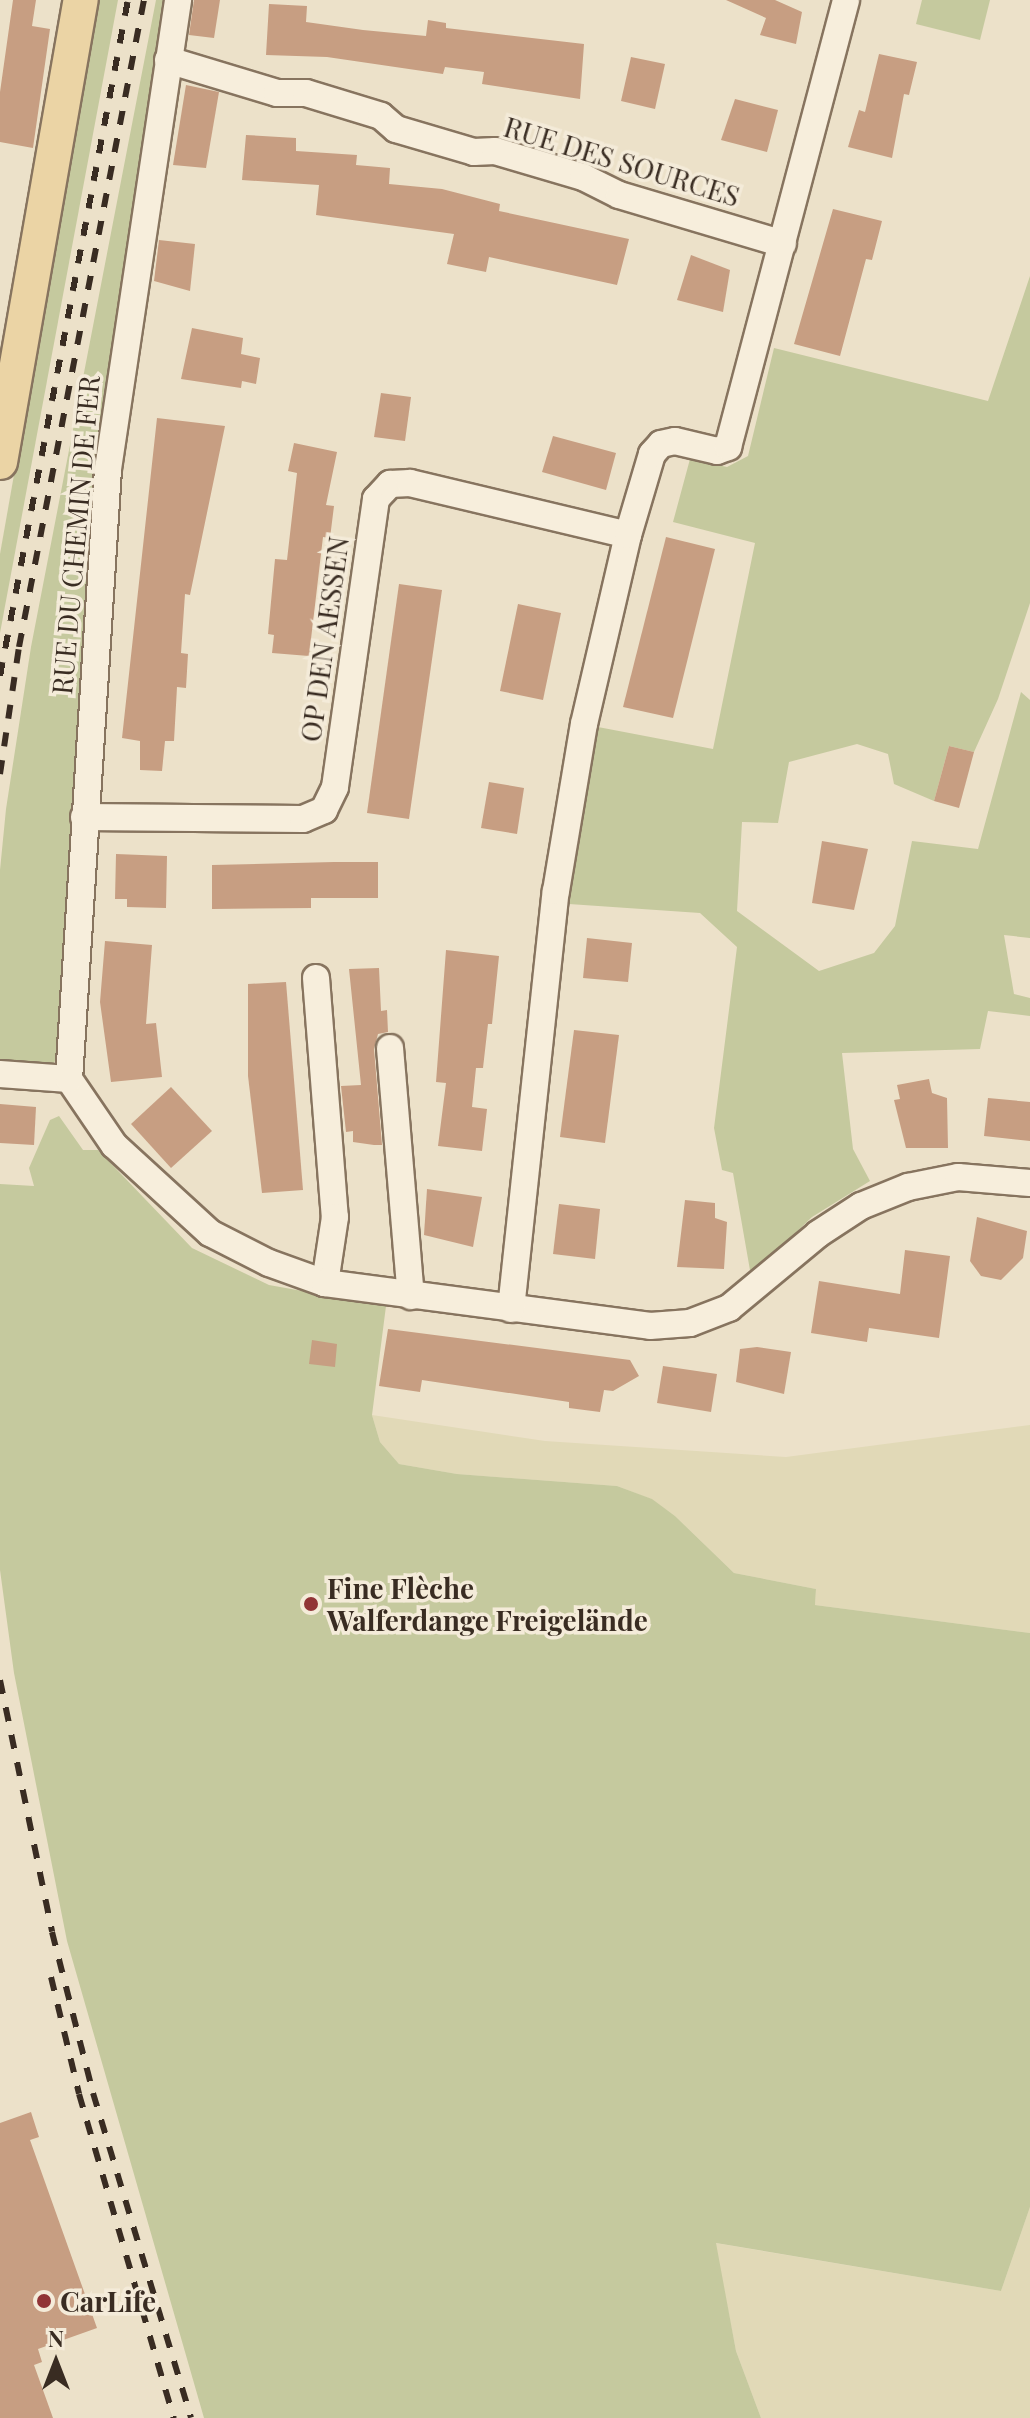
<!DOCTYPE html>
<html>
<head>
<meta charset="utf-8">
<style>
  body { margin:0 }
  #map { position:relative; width:1030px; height:2418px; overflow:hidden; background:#ece1c9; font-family:"Playfair Display",serif }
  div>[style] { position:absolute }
  .farmland>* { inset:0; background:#e1d9b7 }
  .green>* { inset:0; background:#c5c99e }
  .building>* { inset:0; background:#c79e82 }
  .roads { filter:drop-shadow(2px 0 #87745f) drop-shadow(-2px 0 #87745f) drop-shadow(0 2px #87745f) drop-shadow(0 -2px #87745f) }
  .minor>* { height:26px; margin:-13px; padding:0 13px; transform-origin:13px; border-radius:13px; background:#f7eedc }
  .major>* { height:34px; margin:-17px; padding:0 17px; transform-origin:17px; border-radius:17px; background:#ebd4a5 }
  .rail>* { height:6px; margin-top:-3px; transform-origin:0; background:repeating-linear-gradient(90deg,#392c22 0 14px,transparent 0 28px) }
  .dots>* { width:22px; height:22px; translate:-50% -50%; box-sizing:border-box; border:4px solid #f4ebd9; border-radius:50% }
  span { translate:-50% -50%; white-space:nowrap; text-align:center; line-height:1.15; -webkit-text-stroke:7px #f4ebd9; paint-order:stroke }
  .street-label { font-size:28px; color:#392c22 }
  .poi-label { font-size:28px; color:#392c22; font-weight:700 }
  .left { translate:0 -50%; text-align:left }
  .north { position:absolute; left:16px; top:2322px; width:80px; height:80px; -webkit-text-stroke:6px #f4ebd9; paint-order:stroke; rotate:0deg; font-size:22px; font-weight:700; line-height:32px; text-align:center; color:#392c22 }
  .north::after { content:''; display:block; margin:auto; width:28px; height:36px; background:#392c22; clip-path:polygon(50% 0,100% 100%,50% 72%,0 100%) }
</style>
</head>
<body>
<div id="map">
  <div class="farmland">
    <div style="clip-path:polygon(372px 1415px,545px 1441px,786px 1457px,1030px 1425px,1030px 1633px,815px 1605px,816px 1589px,734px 1573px,675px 1516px,651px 1499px,617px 1486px,457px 1474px,399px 1464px,380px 1442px)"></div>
    <div style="clip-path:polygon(1030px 2207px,1030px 2418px,761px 2418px,736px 2351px,715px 2243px,1001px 2291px)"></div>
  </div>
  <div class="green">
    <div style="clip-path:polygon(98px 0,118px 0,0 633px,0 554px)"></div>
    <div style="clip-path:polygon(156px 0,166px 0,98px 468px,83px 650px,62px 1052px,52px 1065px,0 1063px,0 870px,6px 809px,31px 647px)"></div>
    <div style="clip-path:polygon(922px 0,990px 0,980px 40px,916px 24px)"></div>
    <div style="clip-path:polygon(1030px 276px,1030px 603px,998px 699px,974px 752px,949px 746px,934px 801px,894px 784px,888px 754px,857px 744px,789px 762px,778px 823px,742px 822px,737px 911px,819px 971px,874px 953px,895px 926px,912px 841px,978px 849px,1021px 692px,1030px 700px,1030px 938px,1004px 935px,1014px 994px,1030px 998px,1030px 1016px,988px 1011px,980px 1049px,842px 1053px,853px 1149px,870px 1181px,812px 1217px,751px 1276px,733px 1173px,722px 1170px,714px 1128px,737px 947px,700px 913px,569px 904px,598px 727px,713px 749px,755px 543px,673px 522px,690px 459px,727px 467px,748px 456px,774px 348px,988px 401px)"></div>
    <div style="clip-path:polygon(59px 1116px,83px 1150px,98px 1150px,192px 1248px,269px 1285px,386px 1306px,372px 1415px,380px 1442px,399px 1464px,457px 1474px,617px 1486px,652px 1499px,675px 1516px,734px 1573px,816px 1589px,815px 1605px,1030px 1633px,1030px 2207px,1001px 2291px,716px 2243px,736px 2351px,761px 2418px,204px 2418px,67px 1941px,14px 1673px,0 1570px,0 1184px,34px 1186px,29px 1168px,50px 1120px)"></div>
  </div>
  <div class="building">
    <div style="clip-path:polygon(13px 0,36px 0,32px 26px,50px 29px,33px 148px,0 142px,0 92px)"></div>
    <div style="clip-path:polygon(194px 0,220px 0,214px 38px,189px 35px)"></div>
    <div style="clip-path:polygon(726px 0,775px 0,802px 12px,796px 44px,760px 35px,766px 18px)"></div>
    <div style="clip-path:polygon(269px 4px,307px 6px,306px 22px,363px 30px,426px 36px,428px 20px,446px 23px,446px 28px,584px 44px,580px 99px,482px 84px,484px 72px,445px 67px,443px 74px,327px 57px,266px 55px)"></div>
    <div style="clip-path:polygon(879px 54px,917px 62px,909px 95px,904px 94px,892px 158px,848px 147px,859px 110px,865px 112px)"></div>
    <div style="clip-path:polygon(631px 57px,665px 64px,655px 109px,621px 101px)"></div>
    <div style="clip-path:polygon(186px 85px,219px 92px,206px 168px,173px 165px)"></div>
    <div style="clip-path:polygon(735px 99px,778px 110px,767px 152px,721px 140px)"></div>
    <div style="clip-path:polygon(246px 135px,296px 138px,296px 151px,357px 155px,356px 165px,390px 168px,389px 184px,442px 189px,500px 204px,499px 211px,629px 239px,617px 285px,489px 257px,486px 272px,447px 264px,454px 234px,316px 215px,319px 185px,242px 180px)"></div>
    <div style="clip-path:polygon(833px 209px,882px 221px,872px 260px,866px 259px,840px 356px,794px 344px)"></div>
    <div style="clip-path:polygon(159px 240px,195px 244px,190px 291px,154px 281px)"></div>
    <div style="clip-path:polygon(691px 255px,730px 270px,723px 312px,677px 300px)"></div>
    <div style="clip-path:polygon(192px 328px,243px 338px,241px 354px,260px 358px,256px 384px,242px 381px,241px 388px,181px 379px)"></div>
    <div style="clip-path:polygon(381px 393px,411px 397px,405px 441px,374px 437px)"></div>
    <div style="clip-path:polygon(157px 418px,225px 426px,190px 595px,185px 594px,181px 653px,188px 654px,186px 688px,177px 687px,174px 741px,165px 741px,162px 771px,140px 770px,140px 741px,122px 738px)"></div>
    <div style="clip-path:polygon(553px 436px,616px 453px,606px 490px,542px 472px)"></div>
    <div style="clip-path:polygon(294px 443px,337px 452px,326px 505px,334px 506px,330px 538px,323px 537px,309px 656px,272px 653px,274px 635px,268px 634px,275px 559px,287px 560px,297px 473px,288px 471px)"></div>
    <div style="clip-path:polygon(666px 537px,715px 549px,673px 718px,623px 707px)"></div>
    <div style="clip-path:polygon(399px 584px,442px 590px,409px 819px,367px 813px)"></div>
    <div style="clip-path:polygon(518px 604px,561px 613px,543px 700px,500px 691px)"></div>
    <div style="clip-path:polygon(949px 746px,974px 752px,959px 808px,934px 801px)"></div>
    <div style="clip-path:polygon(489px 782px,524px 788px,517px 834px,481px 828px)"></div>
    <div style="clip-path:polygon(822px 841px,868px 849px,854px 910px,812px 903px)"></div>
    <div style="clip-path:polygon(116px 854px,167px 856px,166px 908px,127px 907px,127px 899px,115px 899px)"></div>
    <div style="clip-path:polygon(334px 862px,378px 862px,378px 898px,311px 898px,311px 908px,212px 909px,212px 865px)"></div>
    <div style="clip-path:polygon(587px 938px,632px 943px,628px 982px,583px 978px)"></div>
    <div style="clip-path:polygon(105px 941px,152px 945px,146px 1024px,156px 1023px,162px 1077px,111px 1082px,100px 1002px)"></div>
    <div style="clip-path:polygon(446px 950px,499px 956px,492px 1024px,488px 1024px,483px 1068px,476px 1068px,472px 1107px,487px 1109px,482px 1151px,438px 1146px,446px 1083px,436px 1082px)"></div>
    <div style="clip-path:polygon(379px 968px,381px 1011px,387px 1010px,388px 1032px,378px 1034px,374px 1049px,382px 1145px,374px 1145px,353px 1142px,353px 1131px,346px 1132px,341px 1086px,361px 1085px,349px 969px)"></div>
    <div style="clip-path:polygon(286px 982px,303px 1190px,262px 1193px,248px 1076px,248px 984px)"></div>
    <div style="clip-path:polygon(574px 1030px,619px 1035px,605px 1143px,560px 1137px)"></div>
    <div style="clip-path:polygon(929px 1079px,932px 1093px,947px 1098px,948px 1148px,906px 1148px,894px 1100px,900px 1099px,897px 1085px)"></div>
    <div style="clip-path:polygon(171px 1087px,212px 1131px,171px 1168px,131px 1124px)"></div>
    <div style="clip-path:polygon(988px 1098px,1030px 1102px,1030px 1141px,984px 1136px)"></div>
    <div style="clip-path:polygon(0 1104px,36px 1107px,34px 1145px,0 1143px)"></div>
    <div style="clip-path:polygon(427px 1189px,482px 1197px,473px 1247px,424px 1235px)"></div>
    <div style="clip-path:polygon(685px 1200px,715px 1203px,715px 1218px,727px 1222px,724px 1269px,677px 1267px)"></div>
    <div style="clip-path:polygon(559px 1204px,600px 1209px,595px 1259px,553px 1254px)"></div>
    <div style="clip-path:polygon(977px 1217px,1027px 1231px,1023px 1258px,1001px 1280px,981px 1276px,970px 1261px)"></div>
    <div style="clip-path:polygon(905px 1250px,950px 1256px,939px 1338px,869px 1328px,867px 1342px,811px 1333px,819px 1281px,900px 1294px)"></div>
    <div style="clip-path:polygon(388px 1329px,630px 1360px,639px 1376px,613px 1391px,604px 1390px,600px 1412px,569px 1408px,569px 1402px,422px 1380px,420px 1392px,379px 1386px)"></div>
    <div style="clip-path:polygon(312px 1340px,337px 1344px,335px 1367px,309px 1364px)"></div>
    <div style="clip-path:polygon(757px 1347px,791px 1352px,784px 1394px,736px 1382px,740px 1349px)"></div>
    <div style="clip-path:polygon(663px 1366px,717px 1374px,711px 1412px,657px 1403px)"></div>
    <div style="clip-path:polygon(31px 2112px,39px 2137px,30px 2140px,97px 2328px,38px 2349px,42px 2362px,34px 2365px,53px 2418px,0 2418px,0 2123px)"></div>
  </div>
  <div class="roads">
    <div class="minor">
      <div style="left:168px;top:60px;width:114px;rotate:16.8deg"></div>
      <div style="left:277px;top:93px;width:29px"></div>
      <div style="left:306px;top:93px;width:78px;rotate:17deg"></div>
      <div style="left:381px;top:116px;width:20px;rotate:41deg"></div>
      <div style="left:396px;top:129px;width:81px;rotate:16.4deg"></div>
      <div style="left:474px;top:152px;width:21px;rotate:-3deg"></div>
      <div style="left:495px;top:151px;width:92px;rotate:16.5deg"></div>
      <div style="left:583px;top:177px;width:40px;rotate:26.6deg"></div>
      <div style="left:619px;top:195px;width:171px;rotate:16.6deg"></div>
      <div style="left:84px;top:817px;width:219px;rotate:0.5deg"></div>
      <div style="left:303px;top:819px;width:23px;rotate:-23deg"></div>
      <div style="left:324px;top:810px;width:25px;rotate:-64deg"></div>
      <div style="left:335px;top:787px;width:291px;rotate:-81.9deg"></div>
      <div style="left:376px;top:499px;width:21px;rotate:-47deg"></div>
      <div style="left:390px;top:484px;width:20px;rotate:-3deg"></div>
      <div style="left:410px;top:483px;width:224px;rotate:13.4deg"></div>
      <div style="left:316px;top:978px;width:240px;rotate:85.5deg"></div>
      <div style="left:335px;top:1217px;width:67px;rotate:98.6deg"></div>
      <div style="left:390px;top:1048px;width:249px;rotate:85.2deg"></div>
      <div style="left:0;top:1074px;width:69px;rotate:4.1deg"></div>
      <div style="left:69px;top:1079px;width:80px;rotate:55.7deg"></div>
      <div style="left:114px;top:1145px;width:130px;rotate:42.5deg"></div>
      <div style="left:210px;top:1233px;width:66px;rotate:27deg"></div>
      <div style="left:269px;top:1263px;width:59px;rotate:19.7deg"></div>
      <div style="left:325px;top:1283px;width:328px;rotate:7.5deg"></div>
      <div style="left:650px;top:1326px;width:40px;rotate:-4.3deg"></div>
      <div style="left:690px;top:1323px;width:42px;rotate:-21deg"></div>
      <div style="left:729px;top:1308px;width:116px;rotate:-39.7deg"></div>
      <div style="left:818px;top:1234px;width:51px;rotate:-33.1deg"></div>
      <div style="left:861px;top:1206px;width:51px;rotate:-22deg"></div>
      <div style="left:908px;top:1187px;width:51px;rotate:-11.3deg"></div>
      <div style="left:958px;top:1177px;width:72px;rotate:4.8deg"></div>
      <div style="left:69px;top:1079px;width:611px;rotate:-86.34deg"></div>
      <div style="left:108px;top:469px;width:474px;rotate:-81.5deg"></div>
      <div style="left:511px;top:1309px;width:420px;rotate:-83.9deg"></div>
      <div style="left:556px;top:891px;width:169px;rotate:-80.5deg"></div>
      <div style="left:584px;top:724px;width:194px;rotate:-76.9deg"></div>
      <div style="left:628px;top:535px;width:84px;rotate:-73.5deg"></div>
      <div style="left:652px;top:454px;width:13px;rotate:-48deg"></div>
      <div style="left:661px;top:444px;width:14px;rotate:-12deg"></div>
      <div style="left:675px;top:441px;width:43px;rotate:13.4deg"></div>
      <div style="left:717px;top:451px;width:12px;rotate:-20deg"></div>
      <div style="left:728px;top:447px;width:462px;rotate:-75.2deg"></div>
    </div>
    <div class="major">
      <div style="left:0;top:462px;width:469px;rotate:-80.1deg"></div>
    </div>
  </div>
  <div class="rail">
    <div style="left:0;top:676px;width:688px;rotate:-79.28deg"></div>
    <div style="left:0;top:774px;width:128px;rotate:-81.5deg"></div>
    <div style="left:19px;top:647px;width:659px;rotate:-79.07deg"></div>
    <div style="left:0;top:1680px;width:257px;rotate:78.3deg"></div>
    <div style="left:52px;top:1932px;width:166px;rotate:75.7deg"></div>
    <div style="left:93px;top:2093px;width:339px;rotate:73.2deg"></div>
    <div style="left:51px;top:1977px;width:120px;rotate:76.5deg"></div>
    <div style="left:79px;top:2094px;width:338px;rotate:73.7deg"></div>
  </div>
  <div class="dots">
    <div style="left:311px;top:1604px;background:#913436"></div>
    <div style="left:44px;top:2301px;background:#913436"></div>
  </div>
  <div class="street-label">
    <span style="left:622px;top:161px;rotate:17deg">RUE DES SOURCES</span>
    <span style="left:75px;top:535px;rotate:-85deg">RUE DU CHEMIN DE FER</span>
    <span style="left:324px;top:639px;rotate:-82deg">OP DEN AESSEN</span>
  </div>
  <div class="poi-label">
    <span class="left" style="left:327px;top:1604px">Fine Flèche<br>Walferdange Freigelände</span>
    <span class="left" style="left:60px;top:2301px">CarLife</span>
  </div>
  <div class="north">N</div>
</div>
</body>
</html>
